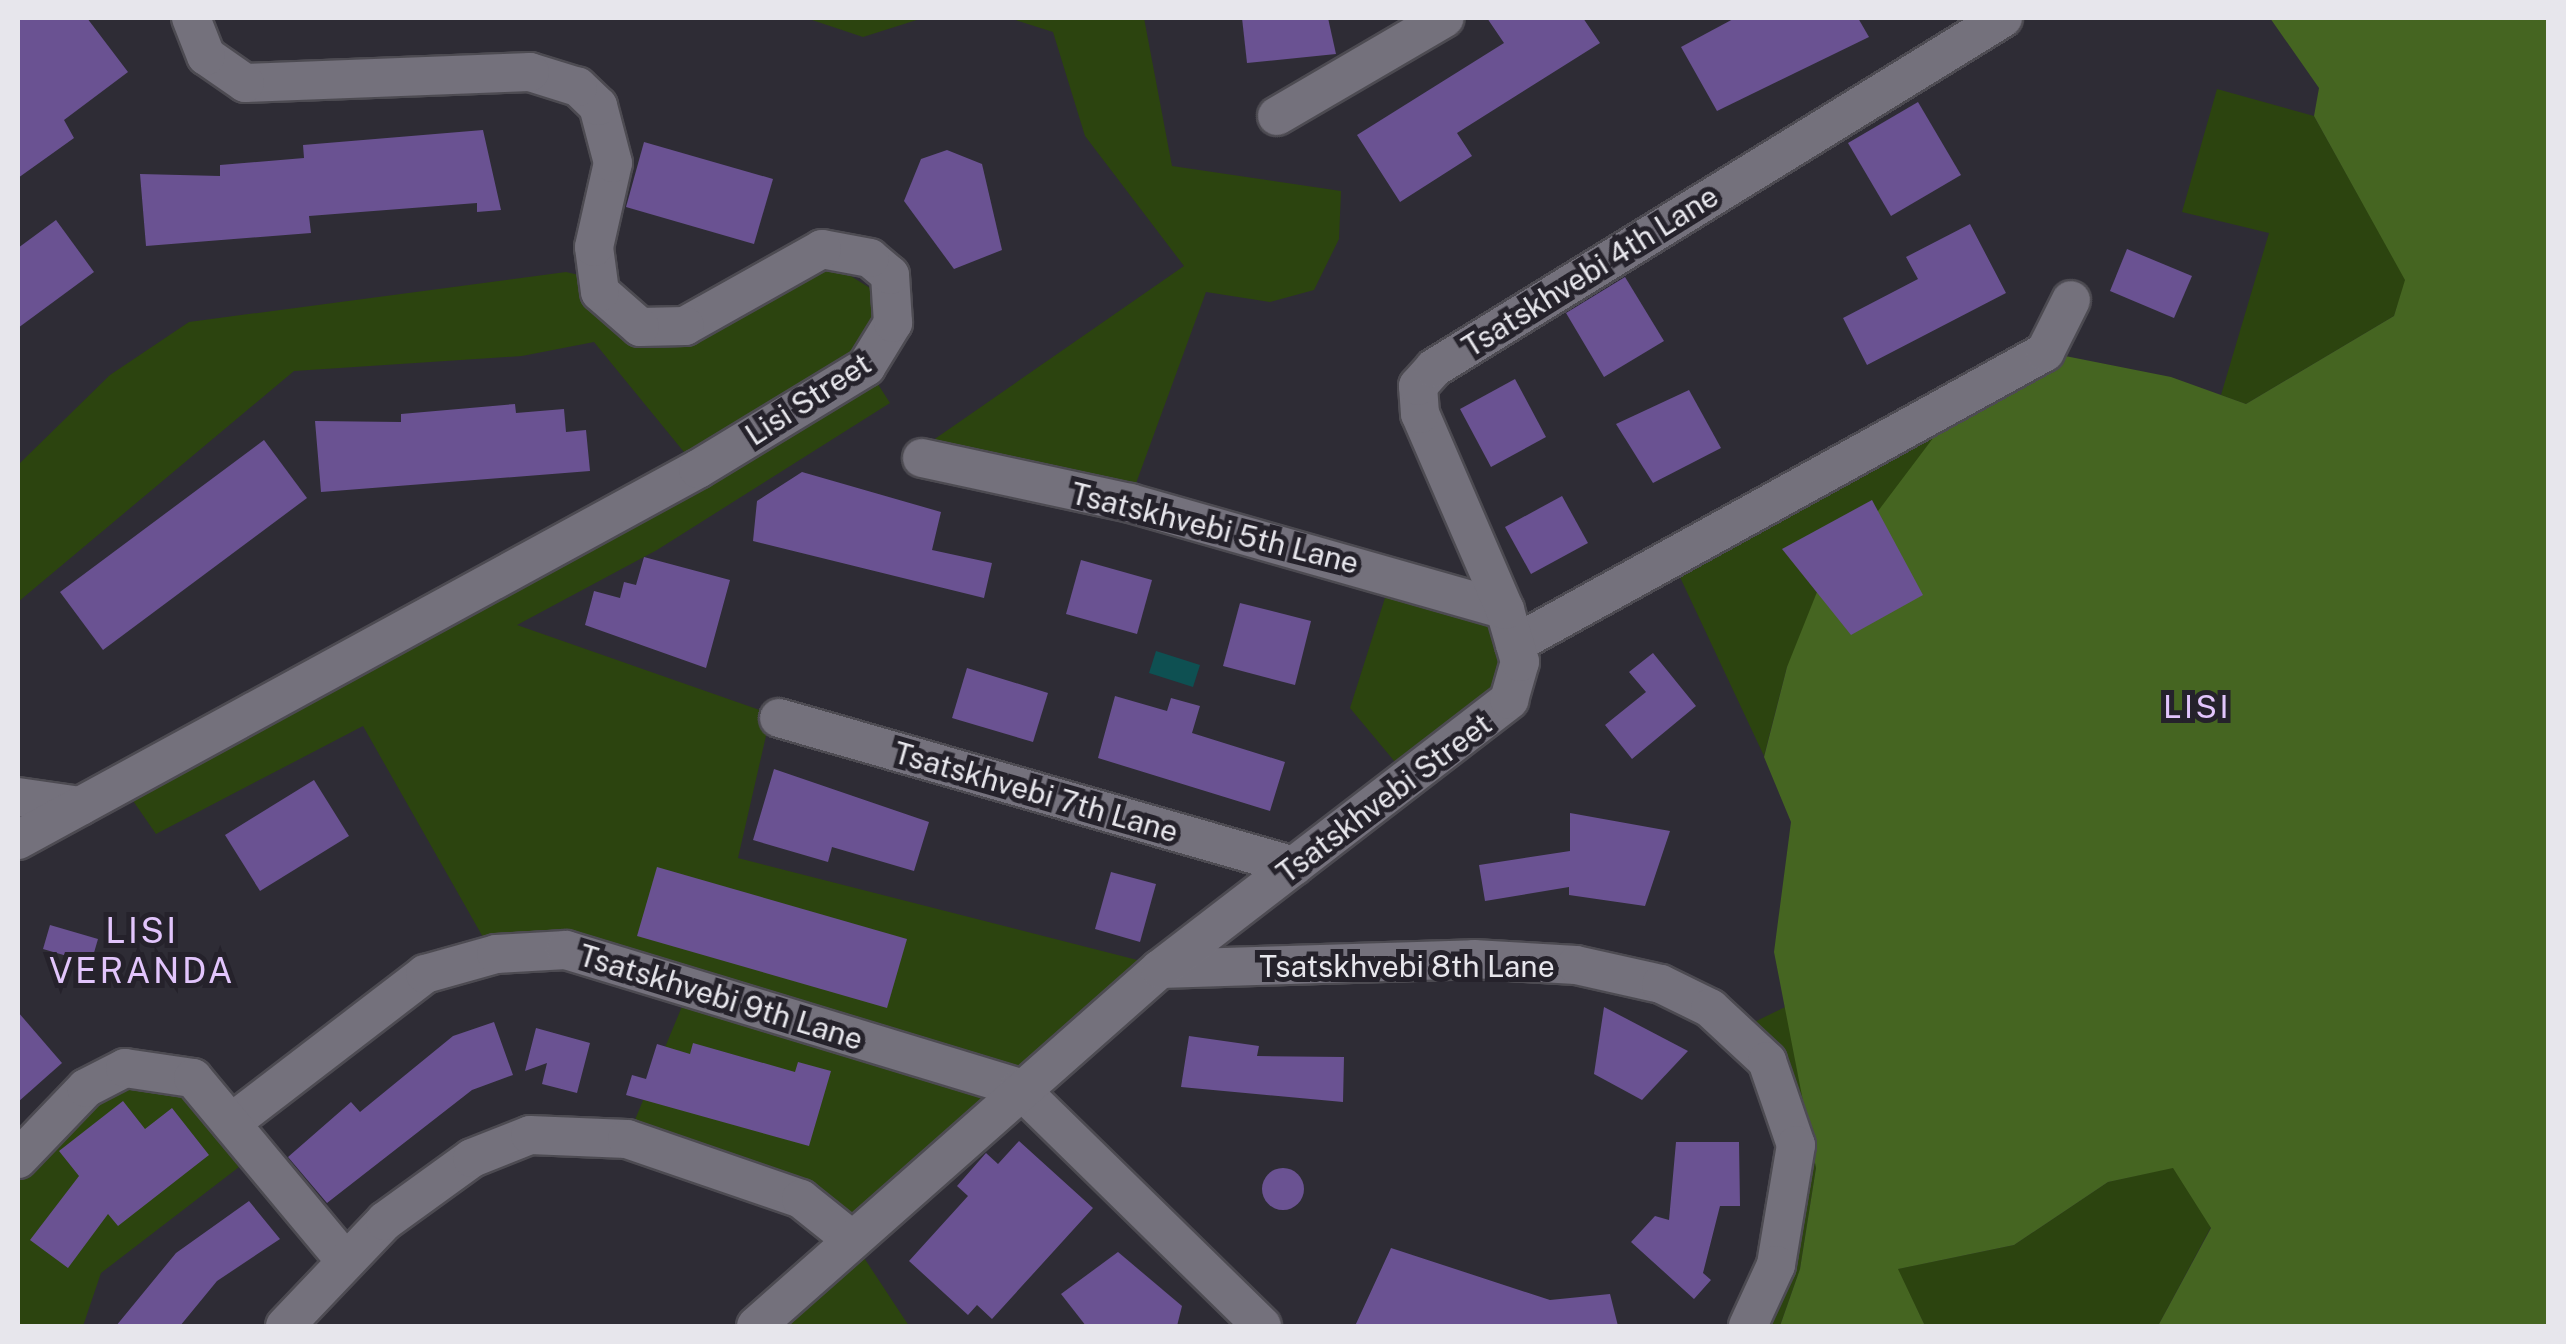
<!DOCTYPE html>
<html>
<head>
<meta charset="utf-8">
<style>
  body { margin:0 }
  #map { position:relative; width:2566px; height:1344px; overflow:hidden; background:#2e2c35; font-family:"Public Sans",sans-serif }
  div>[style] { position:absolute }
  .green>* { inset:0; background:#2c440f }
  .forest>* { inset:0; background:#456521 }
  .water>* { inset:0; background:#0e5052 }
  .building>* { inset:0; background:#6a5292 }
  .round { border-radius:50% }
  .roads { filter:drop-shadow(2px 0 #4d4b52) drop-shadow(-2px 0 #4d4b52) drop-shadow(0 2px #4d4b52) drop-shadow(0 -2px #4d4b52) }
  .minor>* { height:38px; margin:-19px; padding:0 19px; transform-origin:19px; border-radius:19px; background:#74717c }
  span { translate:-50% -50%; white-space:nowrap; text-align:center; line-height:1.15; -webkit-text-stroke:10px #25222b; paint-order:stroke }
  .street-label { font-size:30px; color:#e7e6ec }
  .neighbourhood-label { font-size:32px; color:#e2c5fc; letter-spacing:2.5px }
  .quarter-label { font-size:35px; color:#e2c5fc; letter-spacing:2.5px }
  .frame { position:absolute; inset:0; border:20px solid #e7e6ec; pointer-events:none }
</style>
</head>
<body>
<div id="map">
  <div class="green">
    <div style="clip-path:polygon(806px 18px,923px 18px,863px 37px)"></div>
    <div style="clip-path:polygon(1009px 18px,1144px 18px,1172px 166px,1341px 191px,1339px 239px,1314px 290px,1270px 302px,1206px 292px,1131px 497px,929px 443px,1184px 266px,1085px 136px,1053px 32px)"></div>
    <div style="clip-path:polygon(2217px 89px,2314px 116px,2406px 280px,2394px 316px,2246px 404px,2221px 395px,2269px 233px,2182px 212px)"></div>
    <div style="clip-path:polygon(813px 265px,833px 265px,870px 288px,876px 309px,865px 349px,688px 457px,594px 342px,522px 356px,294px 371px,18px 602px,18px 465px,110px 375px,189px 322px,566px 272px,583px 276px,634px 336px,662px 347px)"></div>
    <div style="clip-path:polygon(874px 378px,890px 403px,657px 550px,517px 625px,771px 714px,738px 858px,1149px 963px,1011px 1077px,488px 946px,363px 726px,156px 834px,129px 795px)"></div>
    <div style="clip-path:polygon(1964px 397px,1787px 667px,1764px 756px,1671px 558px)"></div>
    <div style="clip-path:polygon(1391px 579px,1505px 610px,1520px 662px,1410px 780px,1350px 708px)"></div>
    <div style="clip-path:polygon(690px 987px,1019px 1088px,851px 1238px,909px 1326px,756px 1326px,850px 1239px,627px 1139px)"></div>
    <div style="clip-path:polygon(1787px 1006px,1816px 1168px,1800px 1269px,1780px 1326px,1748px 1326px,1796px 1145px,1738px 1030px)"></div>
    <div style="clip-path:polygon(157px 1068px,256px 1154px,101px 1273px,83px 1326px,18px 1326px,18px 1159px,86px 1088px)"></div>
    <div style="clip-path:polygon(2174px 1167px,2211px 1227px,2158px 1326px,1925px 1326px,1897px 1269px,2014px 1245px,2108px 1182px)"></div>
  </div>
  <div class="forest">
    <div style="clip-path:polygon(2270px 18px,2548px 18px,2548px 1326px,2158px 1326px,2211px 1228px,2173px 1168px,2108px 1182px,2014px 1245px,1898px 1269px,1925px 1326px,1780px 1326px,1800px 1269px,1816px 1168px,1774px 952px,1791px 822px,1764px 757px,1787px 667px,1817px 592px,1964px 397px,2045px 352px,2171px 377px,2246px 404px,2394px 316px,2405px 280px,2314px 116px,2319px 88px)"></div>
  </div>
  <div class="water">
    <div style="clip-path:polygon(1156px 651px,1200px 665px,1193px 687px,1149px 673px)"></div>
  </div>
  <div class="building">
    <div style="clip-path:polygon(18px 18px,87px 18px,128px 72px,64px 120px,74px 138px,18px 178px)"></div>
    <div style="clip-path:polygon(1242px 18px,1328px 18px,1336px 54px,1247px 63px)"></div>
    <div style="clip-path:polygon(1487px 18px,1583px 18px,1600px 43px,1457px 133px,1472px 156px,1400px 202px,1357px 135px,1504px 43px)"></div>
    <div style="clip-path:polygon(1735px 18px,1858px 18px,1869px 37px,1717px 111px,1681px 47px)"></div>
    <div style="clip-path:polygon(1918px 102px,1961px 175px,1891px 216px,1848px 143px)"></div>
    <div style="clip-path:polygon(483px 130px,501px 210px,477px 212px,477px 203px,309px 216px,311px 233px,146px 246px,140px 174px,220px 176px,220px 165px,304px 158px,303px 145px)"></div>
    <div style="clip-path:polygon(644px 142px,773px 179px,754px 244px,626px 207px)"></div>
    <div style="clip-path:polygon(947px 150px,982px 164px,1002px 250px,954px 269px,904px 201px,921px 159px)"></div>
    <div style="clip-path:polygon(56px 220px,94px 272px,18px 328px,18px 248px)"></div>
    <div style="clip-path:polygon(1970px 224px,2006px 293px,1867px 365px,1843px 318px,1918px 279px,1906px 257px)"></div>
    <div style="clip-path:polygon(2127px 249px,2192px 276px,2174px 318px,2110px 291px)"></div>
    <div style="clip-path:polygon(1625px 277px,1664px 341px,1604px 377px,1566px 313px)"></div>
    <div style="clip-path:polygon(1515px 379px,1546px 437px,1491px 467px,1460px 409px)"></div>
    <div style="clip-path:polygon(1689px 390px,1721px 448px,1653px 483px,1616px 424px)"></div>
    <div style="clip-path:polygon(515px 404px,516px 413px,564px 409px,566px 432px,586px 430px,590px 471px,321px 492px,315px 421px,401px 422px,401px 414px)"></div>
    <div style="clip-path:polygon(264px 440px,307px 498px,103px 650px,60px 592px)"></div>
    <div style="clip-path:polygon(802px 472px,941px 512px,932px 550px,992px 563px,984px 598px,753px 541px,757px 501px)"></div>
    <div style="clip-path:polygon(1562px 496px,1588px 543px,1531px 574px,1505px 527px)"></div>
    <div style="clip-path:polygon(1872px 500px,1923px 595px,1851px 635px,1782px 549px)"></div>
    <div style="clip-path:polygon(644px 557px,730px 580px,706px 668px,585px 625px,594px 591px,620px 598px,624px 582px,636px 585px)"></div>
    <div style="clip-path:polygon(1081px 560px,1152px 580px,1137px 634px,1066px 614px)"></div>
    <div style="clip-path:polygon(1240px 603px,1311px 621px,1295px 685px,1223px 666px)"></div>
    <div style="clip-path:polygon(1653px 653px,1696px 706px,1632px 759px,1605px 725px,1646px 692px,1629px 672px)"></div>
    <div style="clip-path:polygon(967px 668px,1048px 693px,1033px 742px,952px 718px)"></div>
    <div style="clip-path:polygon(1115px 696px,1167px 711px,1171px 698px,1200px 706px,1192px 733px,1285px 762px,1270px 811px,1098px 758px)"></div>
    <div style="clip-path:polygon(774px 769px,929px 822px,914px 871px,832px 847px,828px 862px,753px 840px)"></div>
    <div style="clip-path:polygon(314px 780px,349px 836px,260px 891px,225px 835px)"></div>
    <div style="clip-path:polygon(1570px 813px,1670px 831px,1645px 906px,1569px 895px,1569px 887px,1485px 901px,1479px 865px,1570px 851px)"></div>
    <div style="clip-path:polygon(657px 867px,907px 939px,887px 1008px,637px 936px)"></div>
    <div style="clip-path:polygon(1111px 872px,1156px 884px,1140px 942px,1095px 929px)"></div>
    <div style="clip-path:polygon(50px 925px,98px 939px,91px 963px,43px 949px)"></div>
    <div style="clip-path:polygon(1604px 1007px,1688px 1051px,1642px 1100px,1594px 1074px)"></div>
    <div style="clip-path:polygon(18px 1012px,62px 1063px,18px 1102px)"></div>
    <div style="clip-path:polygon(494px 1022px,513px 1075px,472px 1090px,327px 1203px,288px 1157px,351px 1102px,360px 1112px,453px 1036px)"></div>
    <div style="clip-path:polygon(536px 1028px,590px 1043px,577px 1093px,542px 1084px,547px 1063px,525px 1071px)"></div>
    <div style="clip-path:polygon(1189px 1036px,1259px 1046px,1257px 1056px,1344px 1057px,1343px 1102px,1181px 1087px)"></div>
    <div style="clip-path:polygon(693px 1043px,795px 1072px,798px 1062px,831px 1071px,809px 1146px,626px 1095px,632px 1075px,646px 1079px,657px 1044px,690px 1054px)"></div>
    <div style="clip-path:polygon(123px 1101px,145px 1129px,172px 1108px,209px 1155px,118px 1226px,108px 1214px,68px 1268px,30px 1240px,79px 1176px,59px 1151px)"></div>
    <div style="clip-path:polygon(1019px 1141px,1093px 1208px,992px 1319px,977px 1305px,968px 1315px,909px 1261px,968px 1196px,957px 1186px,986px 1153px,998px 1164px)"></div>
    <div style="clip-path:polygon(1676px 1142px,1739px 1142px,1740px 1206px,1720px 1206px,1703px 1273px,1711px 1280px,1694px 1299px,1631px 1242px,1655px 1216px,1669px 1220px)"></div>
    <div class="round" style="left:1262px;top:1168px;width:42px;height:42px"></div>
    <div style="clip-path:polygon(249px 1201px,280px 1239px,217px 1281px,180px 1326px,116px 1326px,176px 1253px)"></div>
    <div style="clip-path:polygon(1391px 1248px,1550px 1300px,1610px 1294px,1618px 1326px,1355px 1326px)"></div>
    <div style="clip-path:polygon(1118px 1252px,1182px 1306px,1177px 1326px,1086px 1326px,1061px 1294px)"></div>
  </div>
  <div class="roads">
    <div class="minor">
      <div style="left:1277px;top:116px;width:194px;rotate:-30.3deg"></div>
      <div style="left:922px;top:458px;width:213px;rotate:12.2deg"></div>
      <div style="left:1130px;top:503px;width:390px;rotate:15.9deg"></div>
      <div style="left:1515px;top:644px;width:605px;rotate:-28.85deg"></div>
      <div style="left:2045px;top:352px;width:58px;rotate:-63.4deg"></div>
      <div style="left:779px;top:718px;width:536px;rotate:16.03deg"></div>
      <div style="left:18px;top:797px;width:63px;rotate:8.3deg"></div>
      <div style="left:18px;top:840px;width:775px;rotate:-28.62deg"></div>
      <div style="left:698px;top:469px;width:197px;rotate:-31.3deg"></div>
      <div style="left:866px;top:367px;width:52px;rotate:-58.5deg"></div>
      <div style="left:893px;top:323px;width:48px;rotate:-93.6deg"></div>
      <div style="left:890px;top:275px;width:26px;rotate:-140deg"></div>
      <div style="left:870px;top:258px;width:49px;rotate:-169.4deg"></div>
      <div style="left:822px;top:249px;width:157px;rotate:150.7deg"></div>
      <div style="left:685px;top:326px;width:45px;rotate:178.7deg"></div>
      <div style="left:640px;top:327px;width:53px;rotate:-138.8deg"></div>
      <div style="left:600px;top:292px;width:45px;rotate:-97.6deg"></div>
      <div style="left:594px;top:247px;width:86px;rotate:-77.3deg"></div>
      <div style="left:613px;top:163px;width:59px;rotate:-104.7deg"></div>
      <div style="left:598px;top:106px;width:28px;rotate:-136deg"></div>
      <div style="left:578px;top:87px;width:50px;rotate:-162.6deg"></div>
      <div style="left:530px;top:72px;width:285px;rotate:177.8deg"></div>
      <div style="left:245px;top:83px;width:47px;rotate:-145.3deg"></div>
      <div style="left:206px;top:56px;width:41px;rotate:-111.5deg"></div>
      <div style="left:1160px;top:969px;width:314px;rotate:-1.8deg"></div>
      <div style="left:1474px;top:959px;width:102px;rotate:3.4deg"></div>
      <div style="left:1576px;top:965px;width:87px;rotate:12.6deg"></div>
      <div style="left:1661px;top:984px;width:55px;rotate:26.1deg"></div>
      <div style="left:1710px;top:1008px;width:78px;rotate:42.9deg"></div>
      <div style="left:1767px;top:1061px;width:89px;rotate:71deg"></div>
      <div style="left:1796px;top:1145px;width:122px;rotate:99.5deg"></div>
      <div style="left:1776px;top:1265px;width:67px;rotate:114.7deg"></div>
      <div style="left:231px;top:1123px;width:245px;rotate:-37.5deg"></div>
      <div style="left:425px;top:974px;width:74px;rotate:-15.7deg"></div>
      <div style="left:496px;top:954px;width:70px;rotate:-3.3deg"></div>
      <div style="left:566px;top:950px;width:474px;rotate:16.9deg"></div>
      <div style="left:1019px;top:1088px;width:340px;rotate:44.4deg"></div>
      <div style="left:18px;top:1159px;width:98px;rotate:-46.2deg"></div>
      <div style="left:86px;top:1088px;width:44px;rotate:-27.1deg"></div>
      <div style="left:125px;top:1068px;width:69px;rotate:8.4deg"></div>
      <div style="left:193px;top:1078px;width:236px;rotate:50.2deg"></div>
      <div style="left:285px;top:1326px;width:145px;rotate:-46.4deg"></div>
      <div style="left:385px;top:1221px;width:107px;rotate:-35.9deg"></div>
      <div style="left:472px;top:1158px;width:62px;rotate:-21.6deg"></div>
      <div style="left:530px;top:1135px;width:97px;rotate:2.4deg"></div>
      <div style="left:627px;top:1139px;width:184px;rotate:19deg"></div>
      <div style="left:801px;top:1199px;width:64px;rotate:38.7deg"></div>
      <div style="left:756px;top:1326px;width:539px;rotate:-41.47deg"></div>
      <div style="left:1160px;top:969px;width:441px;rotate:-37.6deg"></div>
      <div style="left:1509px;top:700px;width:40px;rotate:-74deg"></div>
      <div style="left:1520px;top:662px;width:54px;rotate:-106.1deg"></div>
      <div style="left:1505px;top:610px;width:214px;rotate:-113.4deg"></div>
      <div style="left:1420px;top:414px;width:28px;rotate:-94deg"></div>
      <div style="left:1418px;top:386px;width:24px;rotate:-48deg"></div>
      <div style="left:1434px;top:368px;width:668px;rotate:-31.6deg"></div>
    </div>
  </div>
  <div class="street-label">
    <span style="left:1590px;top:271px;rotate:-32deg">Tsatskhvebi 4th Lane</span>
    <span style="left:808px;top:399px;rotate:-33deg">Lisi Street</span>
    <span style="left:1215px;top:528px;rotate:14deg">Tsatskhvebi 5th Lane</span>
    <span style="left:1036px;top:792px;rotate:16deg">Tsatskhvebi 7th Lane</span>
    <span style="left:1384px;top:798px;rotate:-37deg">Tsatskhvebi Street</span>
    <span style="left:1407px;top:966px">Tsatskhvebi 8th Lane</span>
    <span style="left:721px;top:997px;rotate:17deg">Tsatskhvebi 9th Lane</span>
  </div>
  <div class="neighbourhood-label">
    <span style="left:2197px;top:707px">LISI</span>
  </div>
  <div class="quarter-label">
    <span style="left:142px;top:951px">LISI<br>VERANDA</span>
  </div>
  <div class="frame"></div>
</div>
</body>
</html>
